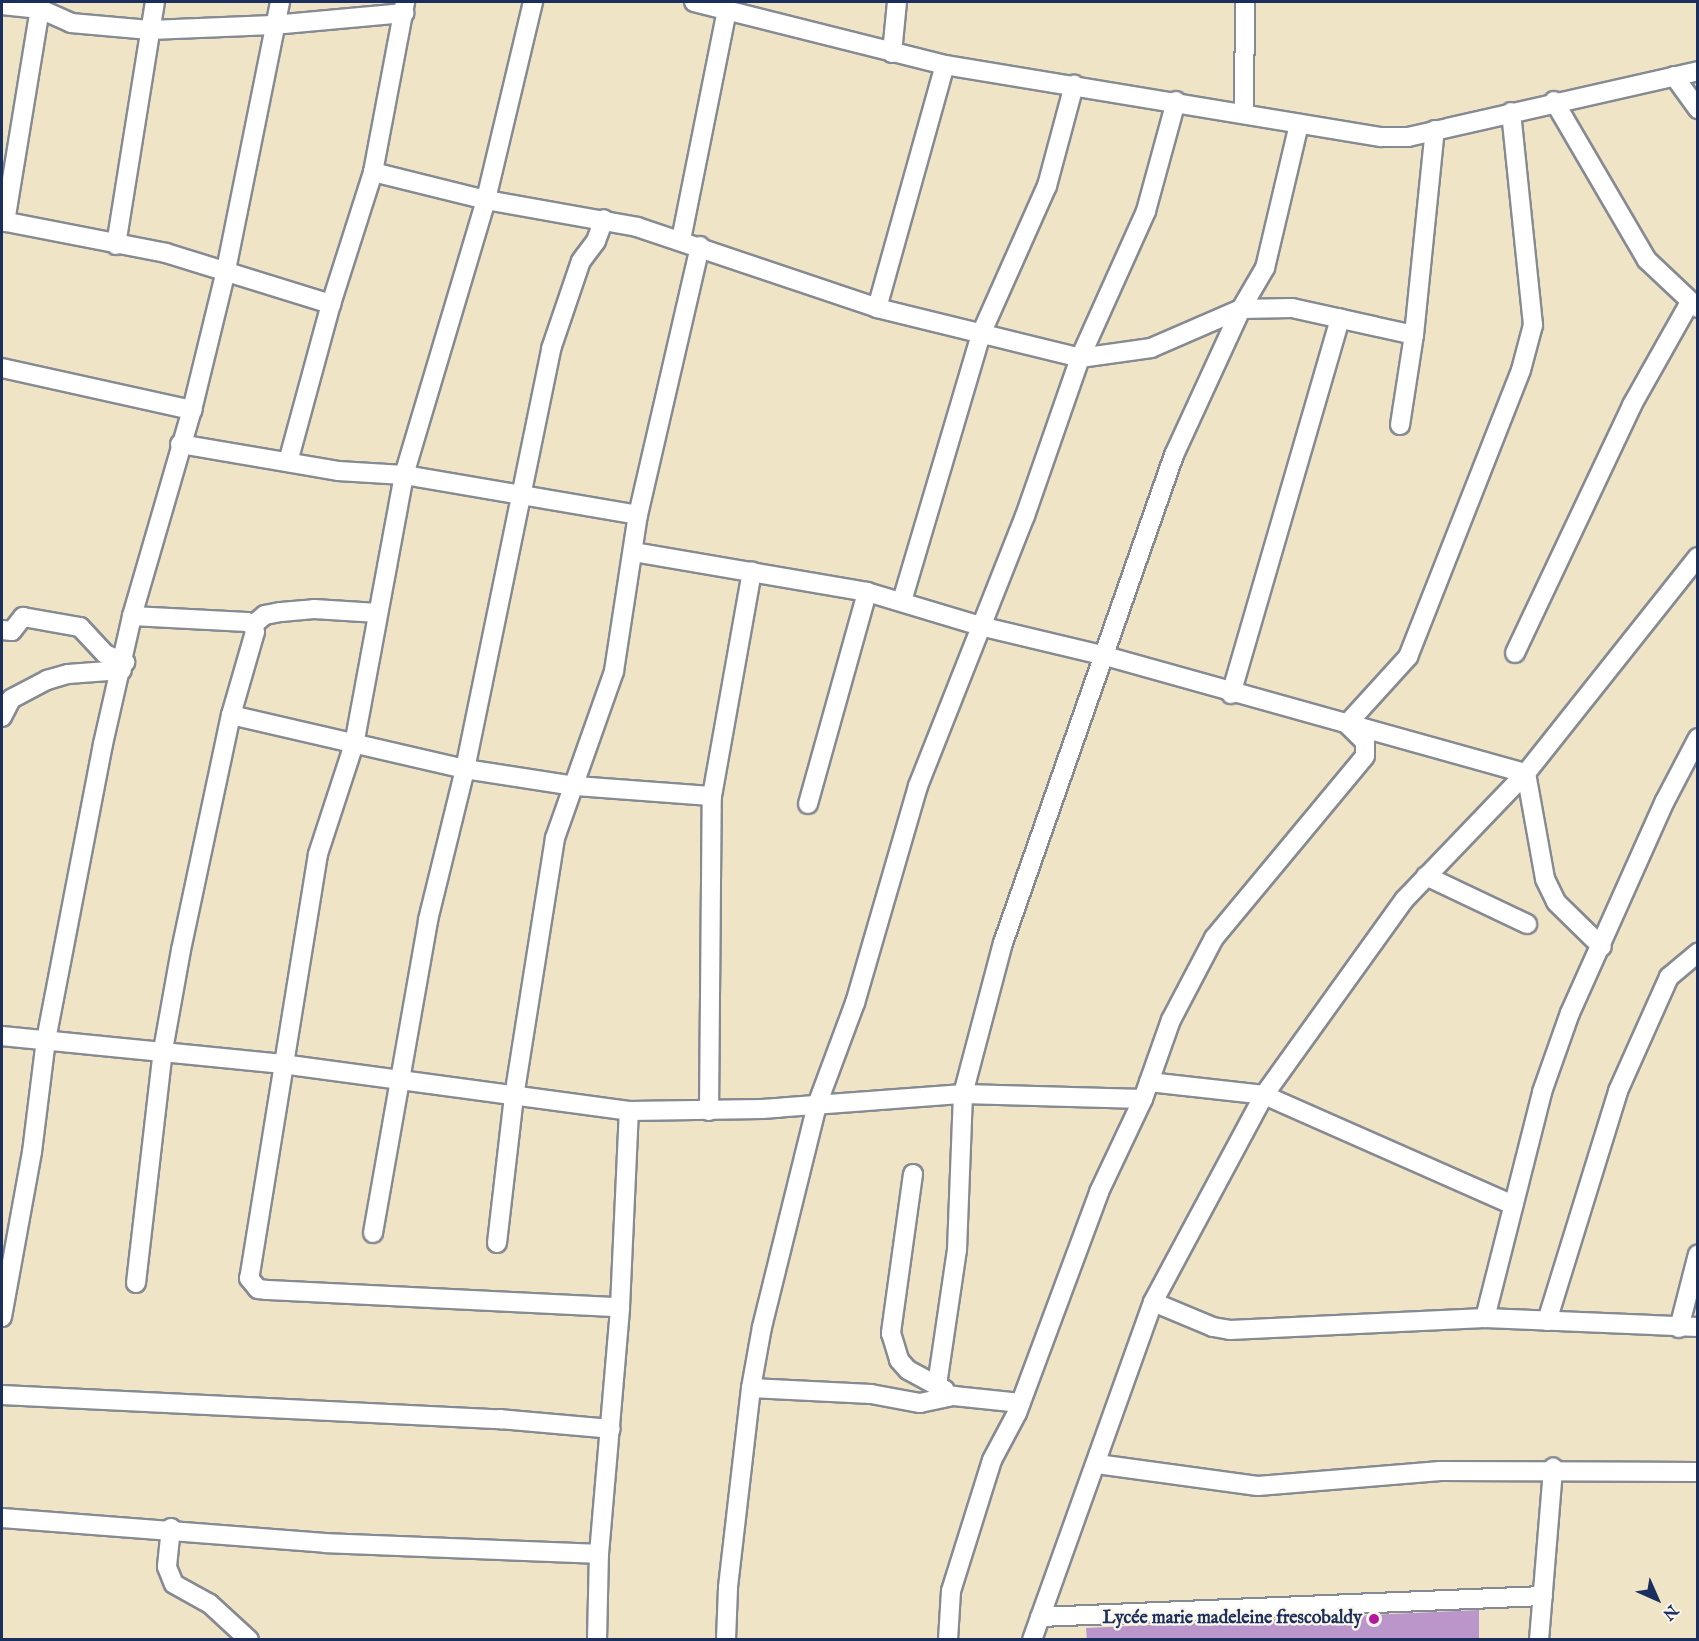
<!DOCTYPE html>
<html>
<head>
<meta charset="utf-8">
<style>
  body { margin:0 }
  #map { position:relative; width:1699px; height:1641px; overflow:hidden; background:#f0e4c7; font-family:"IM FELL English",serif }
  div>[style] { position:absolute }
  .building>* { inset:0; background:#ba96cb }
  .roads { filter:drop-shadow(2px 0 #868a92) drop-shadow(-2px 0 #868a92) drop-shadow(0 2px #868a92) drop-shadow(0 -2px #868a92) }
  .minor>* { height:18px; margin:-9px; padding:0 9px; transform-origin:9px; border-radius:9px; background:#fff }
  .dots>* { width:16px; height:16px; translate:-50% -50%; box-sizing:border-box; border:3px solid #fbf7ec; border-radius:50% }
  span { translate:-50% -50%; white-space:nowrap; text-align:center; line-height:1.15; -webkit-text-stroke:4.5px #fbf7ec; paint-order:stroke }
  .poi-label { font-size:18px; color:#1b2f5e; font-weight:700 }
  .right { translate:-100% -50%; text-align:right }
  .frame { position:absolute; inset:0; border:3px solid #1b2f5e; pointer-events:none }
  .north { position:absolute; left:1627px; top:1569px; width:60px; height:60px; -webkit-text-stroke:4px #fbf7ec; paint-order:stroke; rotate:135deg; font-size:16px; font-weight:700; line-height:24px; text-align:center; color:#1b2f5e }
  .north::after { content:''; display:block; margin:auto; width:21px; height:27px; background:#1b2f5e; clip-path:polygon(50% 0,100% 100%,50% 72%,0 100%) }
</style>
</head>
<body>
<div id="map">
  <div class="building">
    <div style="clip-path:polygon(1479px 1610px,1479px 1640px,1087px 1640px,1086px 1628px)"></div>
  </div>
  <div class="roads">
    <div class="minor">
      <div style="left:533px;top:2px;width:204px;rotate:103.4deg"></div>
      <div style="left:486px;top:200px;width:287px;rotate:106.6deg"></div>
      <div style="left:404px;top:475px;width:274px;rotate:100.5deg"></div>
      <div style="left:354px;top:744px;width:116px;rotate:108.1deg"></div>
      <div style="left:318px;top:854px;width:430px;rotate:99.2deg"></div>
      <div style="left:249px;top:1278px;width:14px;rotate:51deg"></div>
      <div style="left:258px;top:1289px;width:9px;rotate:6deg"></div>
      <div style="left:267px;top:1290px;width:353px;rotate:2.8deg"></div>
      <div style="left:694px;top:2px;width:259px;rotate:14.1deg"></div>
      <div style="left:945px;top:65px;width:442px;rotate:9.4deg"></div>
      <div style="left:1381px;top:137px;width:27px"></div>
      <div style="left:1408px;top:137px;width:297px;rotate:-12.8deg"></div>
      <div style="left:2px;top:5px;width:38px;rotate:6deg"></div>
      <div style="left:40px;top:9px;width:34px;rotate:24deg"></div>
      <div style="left:71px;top:23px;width:79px;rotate:5.1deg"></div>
      <div style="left:150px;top:30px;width:123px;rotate:-2.3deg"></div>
      <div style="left:273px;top:25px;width:132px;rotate:-5.2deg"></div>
      <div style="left:892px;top:53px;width:51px;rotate:-84.4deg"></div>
      <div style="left:1674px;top:76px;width:41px;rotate:54deg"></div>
      <div style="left:1554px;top:101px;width:184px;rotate:59.7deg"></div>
      <div style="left:1647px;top:260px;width:70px;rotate:43.3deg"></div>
      <div style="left:1244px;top:113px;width:111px;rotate:-89.5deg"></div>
      <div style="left:373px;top:172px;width:116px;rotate:13.9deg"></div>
      <div style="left:486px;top:200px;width:153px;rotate:10.1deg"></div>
      <div style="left:637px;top:227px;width:253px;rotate:18.6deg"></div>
      <div style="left:877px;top:308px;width:209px;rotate:13.8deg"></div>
      <div style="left:1080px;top:358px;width:72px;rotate:-8deg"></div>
      <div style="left:1151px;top:348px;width:98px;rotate:-23.4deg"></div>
      <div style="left:1241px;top:309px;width:51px;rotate:-1.1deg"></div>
      <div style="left:1292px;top:308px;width:125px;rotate:12.5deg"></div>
      <div style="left:2px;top:221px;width:167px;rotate:11deg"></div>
      <div style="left:166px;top:253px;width:173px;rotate:17.2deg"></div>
      <div style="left:5px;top:222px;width:216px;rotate:-80.7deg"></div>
      <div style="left:681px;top:240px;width:235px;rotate:-78.7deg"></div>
      <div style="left:116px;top:245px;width:246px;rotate:-80.9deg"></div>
      <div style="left:877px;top:308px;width:252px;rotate:-74.4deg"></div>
      <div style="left:2px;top:368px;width:195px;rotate:12.5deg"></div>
      <div style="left:1400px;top:425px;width:91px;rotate:-81.2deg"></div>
      <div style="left:1414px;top:335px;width:206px;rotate:-84.2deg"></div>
      <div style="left:180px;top:444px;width:160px;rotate:9.7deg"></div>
      <div style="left:338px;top:471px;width:66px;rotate:3.5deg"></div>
      <div style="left:404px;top:475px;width:237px;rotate:9.7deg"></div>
      <div style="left:288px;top:462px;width:164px;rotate:-74.8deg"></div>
      <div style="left:331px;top:304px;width:139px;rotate:-72.3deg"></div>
      <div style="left:373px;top:172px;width:173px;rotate:-79.3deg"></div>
      <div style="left:633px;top:552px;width:237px;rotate:9.7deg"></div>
      <div style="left:867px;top:592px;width:118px;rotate:16.7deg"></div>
      <div style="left:980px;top:626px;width:125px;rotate:13.4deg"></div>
      <div style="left:1102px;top:655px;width:440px;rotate:15.6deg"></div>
      <div style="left:1526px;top:773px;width:108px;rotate:79.8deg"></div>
      <div style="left:1545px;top:879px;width:25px;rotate:64deg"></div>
      <div style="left:1556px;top:902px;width:64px;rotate:44.4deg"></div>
      <div style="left:902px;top:601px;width:278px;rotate:-73.5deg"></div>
      <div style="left:981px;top:334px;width:162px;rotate:-66deg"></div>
      <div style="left:1047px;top:186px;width:105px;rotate:-75deg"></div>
      <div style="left:132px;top:616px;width:115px;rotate:3deg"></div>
      <div style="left:247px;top:622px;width:7px;rotate:27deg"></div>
      <div style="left:253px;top:625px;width:16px;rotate:-40deg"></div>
      <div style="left:265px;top:615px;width:16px;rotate:-11deg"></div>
      <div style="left:281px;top:612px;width:33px;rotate:-5deg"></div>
      <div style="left:314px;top:609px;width:64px;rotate:3.6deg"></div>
      <div style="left:2px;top:630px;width:10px;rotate:6deg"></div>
      <div style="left:12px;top:631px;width:18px;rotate:-52deg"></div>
      <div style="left:23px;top:617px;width:58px;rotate:10deg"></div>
      <div style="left:80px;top:627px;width:37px;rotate:47deg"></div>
      <div style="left:105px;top:654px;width:22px;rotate:22deg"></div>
      <div style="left:1515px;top:653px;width:274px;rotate:-64.7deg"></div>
      <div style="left:1632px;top:405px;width:118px;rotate:-60.6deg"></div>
      <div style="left:1231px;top:694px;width:391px;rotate:-73.8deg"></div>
      <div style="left:231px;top:715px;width:240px;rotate:13deg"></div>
      <div style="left:465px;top:769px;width:111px;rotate:8.8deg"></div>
      <div style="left:575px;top:786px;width:137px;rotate:4.2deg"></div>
      <div style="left:2px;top:717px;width:20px;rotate:-63deg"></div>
      <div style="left:11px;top:699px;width:41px;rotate:-27.8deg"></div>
      <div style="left:47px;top:680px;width:22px;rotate:-16deg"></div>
      <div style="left:68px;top:674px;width:54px;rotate:-4.2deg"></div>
      <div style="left:808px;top:804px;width:220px;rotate:-74.4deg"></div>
      <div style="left:1426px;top:876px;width:112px;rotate:25.4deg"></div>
      <div style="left:2px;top:1036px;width:281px;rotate:5.7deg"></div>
      <div style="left:282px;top:1064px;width:350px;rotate:7.7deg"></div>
      <div style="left:629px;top:1111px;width:133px;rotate:-0.9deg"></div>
      <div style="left:762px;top:1109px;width:202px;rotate:-4.3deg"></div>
      <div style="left:963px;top:1094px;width:180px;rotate:1.6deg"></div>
      <div style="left:1149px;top:1082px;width:116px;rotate:6.4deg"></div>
      <div style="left:1264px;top:1095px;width:272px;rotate:23.8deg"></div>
      <div style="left:709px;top:1111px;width:315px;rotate:-89.5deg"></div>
      <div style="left:712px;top:796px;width:228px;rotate:-79.9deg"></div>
      <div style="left:913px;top:1174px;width:161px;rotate:97.9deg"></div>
      <div style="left:891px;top:1333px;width:28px;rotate:73deg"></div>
      <div style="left:899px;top:1360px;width:13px;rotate:48deg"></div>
      <div style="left:908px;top:1370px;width:42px;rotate:28.4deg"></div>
      <div style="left:373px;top:1233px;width:318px;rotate:-80deg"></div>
      <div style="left:428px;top:920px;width:155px;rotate:-76.2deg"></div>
      <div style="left:465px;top:769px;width:429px;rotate:-78.4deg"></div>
      <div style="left:551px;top:349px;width:93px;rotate:-71.2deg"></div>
      <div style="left:581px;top:261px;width:25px;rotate:-53deg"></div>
      <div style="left:596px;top:241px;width:23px;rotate:-70deg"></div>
      <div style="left:497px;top:1243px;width:147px;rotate:-83.4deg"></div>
      <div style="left:514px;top:1097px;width:262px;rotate:-81deg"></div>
      <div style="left:555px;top:838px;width:177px;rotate:-70.5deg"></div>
      <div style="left:614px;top:671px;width:158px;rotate:-81.3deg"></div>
      <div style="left:638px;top:515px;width:276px;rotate:-77deg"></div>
      <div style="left:136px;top:1283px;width:235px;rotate:-83.4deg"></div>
      <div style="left:163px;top:1050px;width:102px;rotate:-79.8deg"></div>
      <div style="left:181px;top:950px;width:240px;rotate:-78deg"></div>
      <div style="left:231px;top:715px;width:86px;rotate:-73.9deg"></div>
      <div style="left:255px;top:632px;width:7px;rotate:-106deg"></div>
      <div style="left:1153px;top:1302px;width:65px;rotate:22.6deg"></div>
      <div style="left:1213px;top:1327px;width:17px;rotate:10deg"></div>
      <div style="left:1230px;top:1330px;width:255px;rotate:-2.7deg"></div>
      <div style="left:1485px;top:1318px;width:213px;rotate:2.4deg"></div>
      <div style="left:2px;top:1317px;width:168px;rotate:-79.7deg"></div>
      <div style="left:32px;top:1152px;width:113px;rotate:-82.9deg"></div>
      <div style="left:46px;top:1040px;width:301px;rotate:-79.1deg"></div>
      <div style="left:103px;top:744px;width:131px;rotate:-77.2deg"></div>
      <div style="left:132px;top:616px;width:215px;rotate:-73.8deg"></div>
      <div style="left:192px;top:410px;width:144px;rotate:-76.3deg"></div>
      <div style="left:226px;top:270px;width:273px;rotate:-78.6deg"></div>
      <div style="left:1485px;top:1318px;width:233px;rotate:-75.8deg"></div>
      <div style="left:1542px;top:1092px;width:84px;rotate:-70.5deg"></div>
      <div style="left:1570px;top:1013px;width:232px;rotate:-65.9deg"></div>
      <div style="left:1665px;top:801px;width:71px;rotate:-62.4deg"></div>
      <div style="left:1547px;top:1321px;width:241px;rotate:-72.8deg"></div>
      <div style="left:1618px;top:1091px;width:125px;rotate:-65.9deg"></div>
      <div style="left:1669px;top:977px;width:38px;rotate:-40deg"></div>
      <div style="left:1679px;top:1328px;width:76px;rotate:-75.6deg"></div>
      <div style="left:937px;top:1385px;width:136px;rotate:-81.6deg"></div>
      <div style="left:957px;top:1250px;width:156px;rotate:-87.8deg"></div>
      <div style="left:963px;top:1094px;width:156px;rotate:-75.2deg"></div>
      <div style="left:1003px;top:943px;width:517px;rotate:-70.69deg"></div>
      <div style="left:1174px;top:455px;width:161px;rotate:-65.3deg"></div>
      <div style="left:1241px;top:309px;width:48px;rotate:-59.7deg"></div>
      <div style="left:1265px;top:268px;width:148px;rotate:-76.7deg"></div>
      <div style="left:751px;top:1388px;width:120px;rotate:2.9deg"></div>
      <div style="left:871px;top:1394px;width:50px;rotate:10.4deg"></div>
      <div style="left:920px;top:1403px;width:35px;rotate:-12deg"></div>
      <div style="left:954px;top:1396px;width:67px;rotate:6deg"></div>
      <div style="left:2px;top:1395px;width:499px;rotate:2.8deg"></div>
      <div style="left:500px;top:1419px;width:111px;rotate:5.1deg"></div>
      <div style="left:1097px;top:1464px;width:162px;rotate:7.8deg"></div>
      <div style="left:1258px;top:1486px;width:183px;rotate:-4.7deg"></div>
      <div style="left:1440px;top:1471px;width:258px;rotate:0.2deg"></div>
      <div style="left:2px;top:1518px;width:324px;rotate:4.4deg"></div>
      <div style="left:325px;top:1543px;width:274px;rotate:2.3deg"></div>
      <div style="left:171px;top:1528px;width:39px;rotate:96deg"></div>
      <div style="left:167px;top:1567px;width:18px;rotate:68deg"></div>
      <div style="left:174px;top:1584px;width:41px;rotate:29.1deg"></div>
      <div style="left:210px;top:1604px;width:53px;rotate:42.7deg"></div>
      <div style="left:1040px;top:1617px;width:503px;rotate:-2.39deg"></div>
      <div style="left:597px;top:1640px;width:86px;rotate:-88.7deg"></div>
      <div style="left:599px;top:1554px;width:248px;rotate:-85.1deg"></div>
      <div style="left:620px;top:1307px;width:196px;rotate:-87.4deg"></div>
      <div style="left:726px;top:1640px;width:53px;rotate:-87.8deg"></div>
      <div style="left:728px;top:1587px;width:200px;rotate:-83.4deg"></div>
      <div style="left:751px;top:1388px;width:62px;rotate:-79.8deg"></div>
      <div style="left:762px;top:1327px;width:229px;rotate:-76.1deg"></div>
      <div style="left:817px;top:1105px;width:109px;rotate:-69.6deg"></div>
      <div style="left:855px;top:1003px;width:226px;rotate:-73.8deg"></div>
      <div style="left:918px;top:786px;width:290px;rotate:-68.4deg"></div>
      <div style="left:1025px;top:516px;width:167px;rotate:-70.8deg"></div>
      <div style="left:1080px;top:358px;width:161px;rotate:-65.8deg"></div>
      <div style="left:1146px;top:211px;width:114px;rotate:-74.7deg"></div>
      <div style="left:948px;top:1640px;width:49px;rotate:-86.5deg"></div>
      <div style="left:951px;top:1591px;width:137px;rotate:-72.6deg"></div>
      <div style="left:992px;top:1460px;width:53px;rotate:-62deg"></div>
      <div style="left:1017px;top:1413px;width:236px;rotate:-69.6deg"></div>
      <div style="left:1099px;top:1192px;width:103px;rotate:-64.7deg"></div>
      <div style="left:1143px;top:1099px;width:84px;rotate:-70.5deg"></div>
      <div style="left:1171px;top:1020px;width:93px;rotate:-62.3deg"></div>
      <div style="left:1214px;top:938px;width:236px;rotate:-50.3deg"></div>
      <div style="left:1365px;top:756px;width:14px;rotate:-90deg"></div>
      <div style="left:1365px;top:742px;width:25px;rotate:-135deg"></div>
      <div style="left:1347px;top:724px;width:91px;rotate:-47.7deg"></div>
      <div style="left:1408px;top:657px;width:308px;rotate:-68.5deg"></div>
      <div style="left:1521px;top:370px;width:47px;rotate:-75.1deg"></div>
      <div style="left:1533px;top:325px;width:214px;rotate:-95.9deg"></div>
      <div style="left:1032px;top:1640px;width:359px;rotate:-70.3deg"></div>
      <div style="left:1153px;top:1302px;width:235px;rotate:-61.8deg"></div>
      <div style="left:1264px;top:1095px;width:241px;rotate:-54.3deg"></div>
      <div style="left:1405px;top:899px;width:175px;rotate:-46.2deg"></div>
      <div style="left:1526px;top:773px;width:276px;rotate:-51.5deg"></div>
      <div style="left:1539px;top:1640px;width:173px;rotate:-85.3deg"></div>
    </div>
  </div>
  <div class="dots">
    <div style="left:1374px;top:1619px;background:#b5179e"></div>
  </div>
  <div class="poi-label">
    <span class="right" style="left:1362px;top:1619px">Lycée marie madeleine frescobaldy</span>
  </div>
  <div class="frame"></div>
  <div class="north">N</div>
</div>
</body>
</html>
